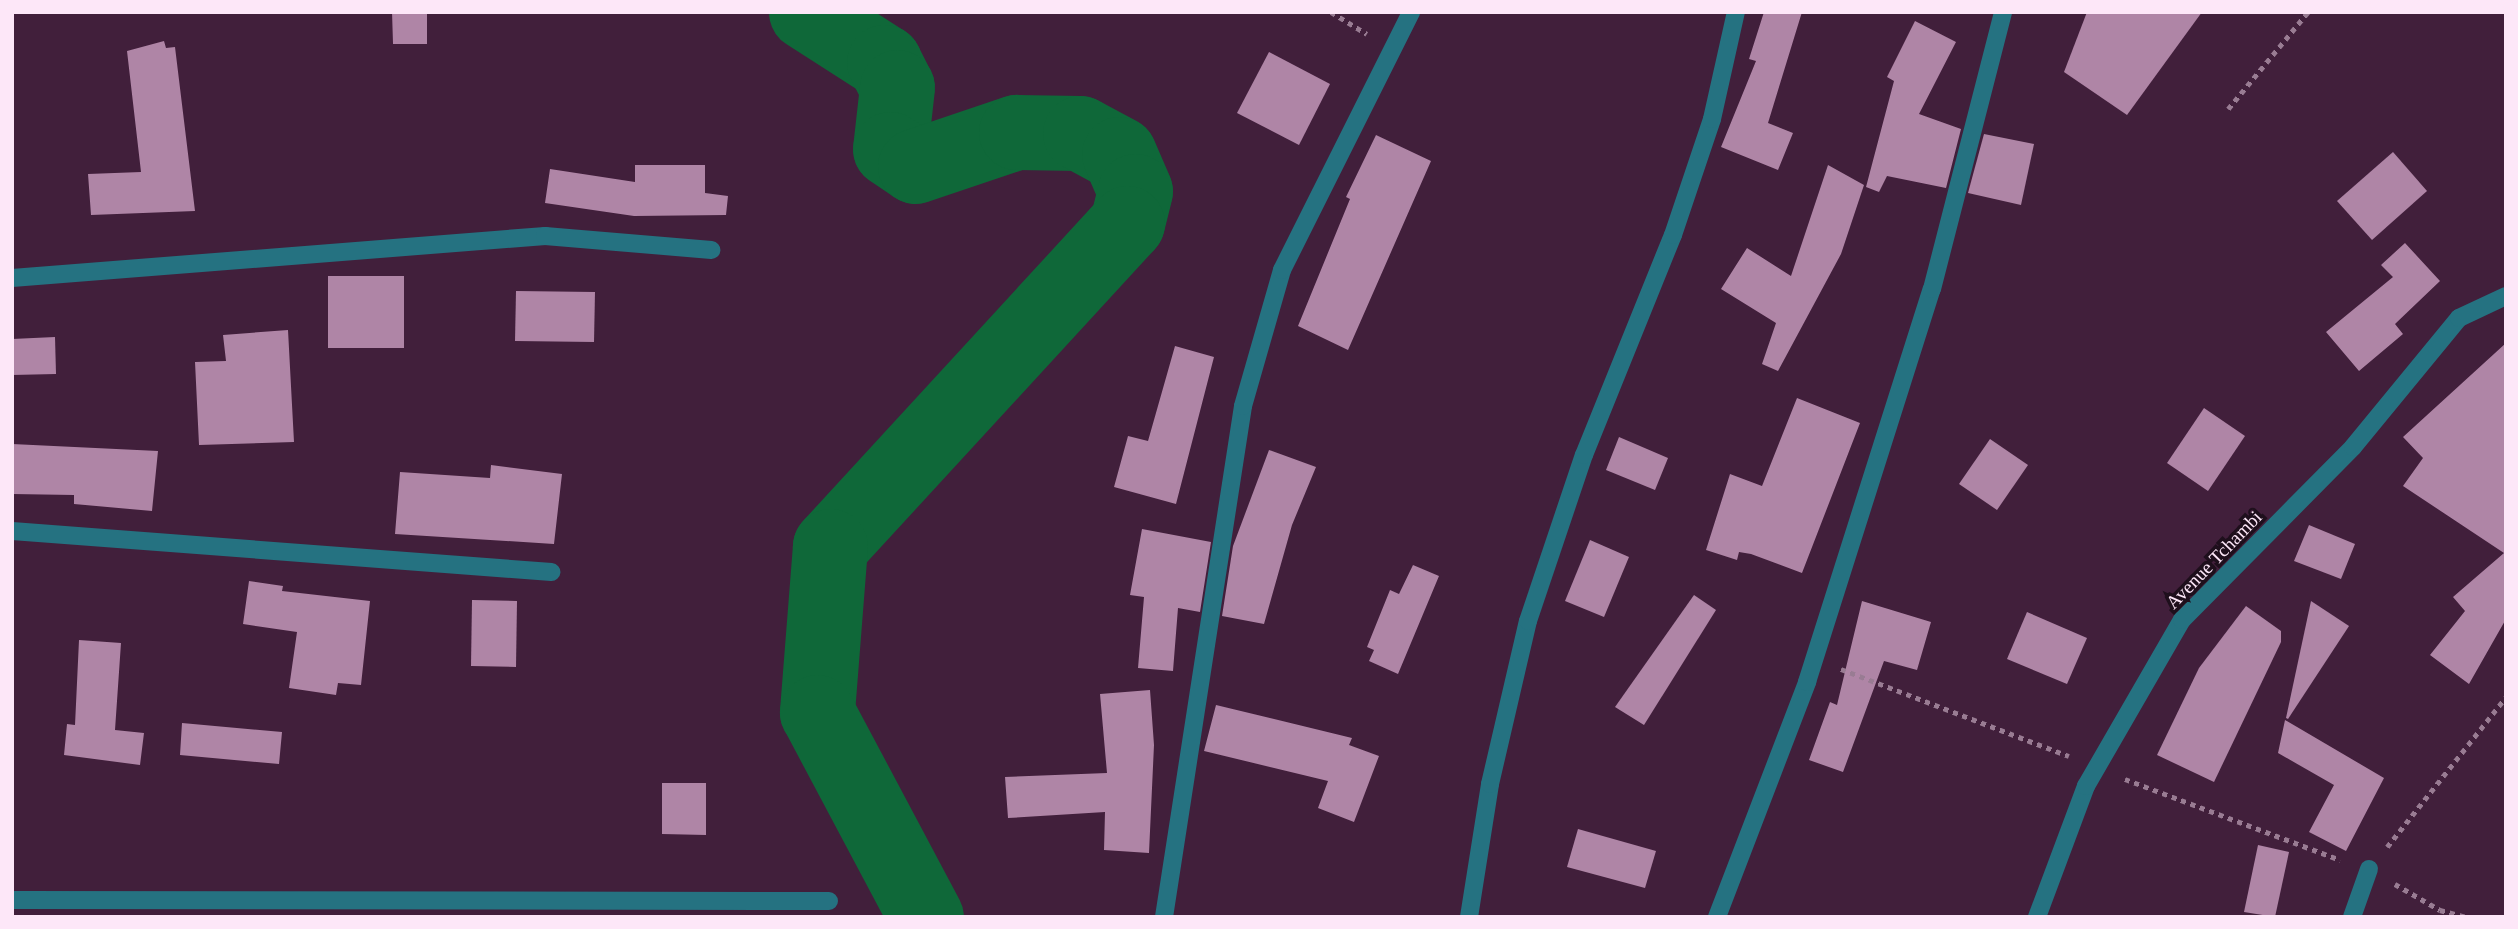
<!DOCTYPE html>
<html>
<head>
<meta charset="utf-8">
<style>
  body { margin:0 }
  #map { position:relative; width:2518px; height:929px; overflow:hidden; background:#411f3b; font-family:Georgia,serif }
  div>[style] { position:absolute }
  .river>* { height:75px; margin:-37.5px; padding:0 37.5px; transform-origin:37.5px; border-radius:37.5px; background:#0f6839 }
  .building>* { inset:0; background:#af85a6 }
  .path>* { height:4.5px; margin-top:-2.25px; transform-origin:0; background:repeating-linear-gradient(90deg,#997c93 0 5px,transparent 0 10px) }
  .minor>* { height:18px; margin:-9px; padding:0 9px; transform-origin:9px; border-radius:9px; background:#257281 }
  span { translate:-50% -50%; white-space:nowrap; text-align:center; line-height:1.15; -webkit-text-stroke:7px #1e0f1c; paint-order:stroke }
  .street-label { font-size:19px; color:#fde7f8 }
  .frame { position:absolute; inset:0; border:14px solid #fde7f8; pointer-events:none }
</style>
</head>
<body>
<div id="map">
  <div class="river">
    <div style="left:806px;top:12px;width:93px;rotate:32.7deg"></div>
    <div style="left:884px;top:62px;width:28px;rotate:63deg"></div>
    <div style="left:897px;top:87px;width:62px;rotate:96.4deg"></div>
    <div style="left:890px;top:149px;width:30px;rotate:34deg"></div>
    <div style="left:915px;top:166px;width:107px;rotate:-18.6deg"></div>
    <div style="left:1016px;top:132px;width:64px;rotate:0.9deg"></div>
    <div style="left:1080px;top:133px;width:44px;rotate:28.3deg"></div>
    <div style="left:1119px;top:154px;width:40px;rotate:66.6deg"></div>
    <div style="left:1135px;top:191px;width:33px;rotate:104deg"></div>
    <div style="left:1127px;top:223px;width:439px;rotate:132.6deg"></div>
    <div style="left:830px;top:546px;width:167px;rotate:94.5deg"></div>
    <div style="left:817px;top:712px;width:232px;rotate:62deg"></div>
  </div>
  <div class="building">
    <div style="clip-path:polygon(392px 12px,427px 12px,427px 44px,393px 44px)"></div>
    <div style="clip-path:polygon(1764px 12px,1802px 12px,1768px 123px,1793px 133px,1778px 170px,1721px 147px,1756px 61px,1749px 59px)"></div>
    <div style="clip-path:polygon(2087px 12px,2202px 12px,2127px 115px,2064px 72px)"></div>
    <div style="clip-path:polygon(1915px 21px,1956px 42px,1919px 114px,1961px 129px,1946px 188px,1887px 176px,1879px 192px,1866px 187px,1894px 81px,1887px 77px)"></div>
    <div style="clip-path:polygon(164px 41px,166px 48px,175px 47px,195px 211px,91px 215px,88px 174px,141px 172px,127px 51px)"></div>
    <div style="clip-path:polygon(1269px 52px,1330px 84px,1299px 145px,1237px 113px)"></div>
    <div style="clip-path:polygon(1984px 134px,2034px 144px,2021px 205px,1968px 193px)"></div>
    <div style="clip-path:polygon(1376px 135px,1431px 161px,1348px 350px,1298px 326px,1350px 199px,1346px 197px)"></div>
    <div style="clip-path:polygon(2393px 152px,2427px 191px,2372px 240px,2337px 201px)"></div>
    <div style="clip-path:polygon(635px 165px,705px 165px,705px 193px,728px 196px,726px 215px,634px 216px,545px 203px,550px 169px,635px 182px)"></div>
    <div style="clip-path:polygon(1828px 165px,1864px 185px,1841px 254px,1778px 371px,1762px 364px,1776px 323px,1721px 289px,1747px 248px,1791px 276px)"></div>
    <div style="clip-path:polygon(2405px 243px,2440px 281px,2395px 324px,2403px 334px,2359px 371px,2326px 332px,2393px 277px,2381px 265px)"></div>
    <div style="clip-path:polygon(328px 276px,404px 276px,404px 348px,328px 348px)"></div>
    <div style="clip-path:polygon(516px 291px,595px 292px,594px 342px,515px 341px)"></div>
    <div style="clip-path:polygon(288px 330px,294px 442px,199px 445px,195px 362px,226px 361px,223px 335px)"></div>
    <div style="clip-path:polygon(55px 337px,56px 374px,12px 375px,12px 339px)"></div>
    <div style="clip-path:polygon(2506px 343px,2506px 619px,2469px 684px,2430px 655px,2465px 611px,2453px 597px,2504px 553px,2403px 486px,2423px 458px,2403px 437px)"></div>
    <div style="clip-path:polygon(1175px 346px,1214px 357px,1176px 504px,1114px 487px,1128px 436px,1148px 441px)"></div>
    <div style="clip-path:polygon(1797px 398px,1860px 423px,1802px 573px,1751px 554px,1739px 552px,1737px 560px,1706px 550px,1730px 474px,1762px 486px)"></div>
    <div style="clip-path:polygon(2204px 408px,2245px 436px,2208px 491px,2167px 463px)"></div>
    <div style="clip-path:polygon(1619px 437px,1668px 458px,1655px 490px,1606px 470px)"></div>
    <div style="clip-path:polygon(1990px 439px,2028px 465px,1997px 510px,1959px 484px)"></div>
    <div style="clip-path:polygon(12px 444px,158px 451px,152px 511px,74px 504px,74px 495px,12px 494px)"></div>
    <div style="clip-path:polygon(1269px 450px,1316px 467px,1292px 525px,1264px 624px,1222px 616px,1233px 546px)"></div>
    <div style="clip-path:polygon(491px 465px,562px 474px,554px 544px,395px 534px,400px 472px,490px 478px)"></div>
    <div style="clip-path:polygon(2309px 525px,2355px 544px,2341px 579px,2294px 561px)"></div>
    <div style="clip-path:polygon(1142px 529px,1211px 542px,1200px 612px,1178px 608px,1173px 671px,1138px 668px,1144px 597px,1130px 595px)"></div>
    <div style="clip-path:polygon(1590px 540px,1629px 557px,1604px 617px,1565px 601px)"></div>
    <div style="clip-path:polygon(1413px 565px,1439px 576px,1398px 674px,1369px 661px,1374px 650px,1367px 647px,1390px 590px,1399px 594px)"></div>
    <div style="clip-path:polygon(249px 581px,283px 586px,282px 591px,370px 601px,361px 685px,338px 683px,336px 695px,289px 688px,297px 632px,243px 624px)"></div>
    <div style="clip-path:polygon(1694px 595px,1716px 610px,1644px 725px,1615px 707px)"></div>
    <div style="clip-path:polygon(472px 600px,517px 601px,516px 667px,471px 666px)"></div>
    <div style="clip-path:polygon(1862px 601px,1931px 622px,1917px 670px,1884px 661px,1843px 772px,1809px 760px,1830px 702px,1837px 705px)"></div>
    <div style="clip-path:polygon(2311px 601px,2349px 626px,2288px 719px,2286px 718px)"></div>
    <div style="clip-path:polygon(2246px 606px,2281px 631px,2281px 642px,2214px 782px,2157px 755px,2199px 668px)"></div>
    <div style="clip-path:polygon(2027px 612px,2087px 638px,2067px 684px,2007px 659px)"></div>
    <div style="clip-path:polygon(79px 640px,121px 643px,115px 730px,144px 733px,140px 765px,64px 755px,67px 724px,75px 725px)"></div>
    <div style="clip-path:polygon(1150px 690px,1154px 745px,1149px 853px,1104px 850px,1105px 812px,1008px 818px,1005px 777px,1107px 773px,1100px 694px)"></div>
    <div style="clip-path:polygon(1216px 705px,1352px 738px,1349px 745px,1379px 756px,1354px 822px,1318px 808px,1328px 781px,1204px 751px)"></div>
    <div style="clip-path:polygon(2285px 720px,2384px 778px,2346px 851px,2309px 832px,2334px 785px,2278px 753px)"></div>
    <div style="clip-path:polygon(182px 723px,282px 732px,279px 764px,180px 755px)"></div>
    <div style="clip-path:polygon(662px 783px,706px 783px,706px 835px,662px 834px)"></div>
    <div style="clip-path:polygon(1578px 829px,1656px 851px,1645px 888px,1567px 867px)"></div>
    <div style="clip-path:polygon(2258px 845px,2289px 852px,2275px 917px,2244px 912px)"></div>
  </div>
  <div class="path">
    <div style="left:1331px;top:12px;width:42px;rotate:31.4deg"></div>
    <div style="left:2228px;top:109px;width:126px;rotate:-50.5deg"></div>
    <div style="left:1841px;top:669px;width:244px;rotate:20.9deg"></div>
    <div style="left:2125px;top:779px;width:230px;rotate:20.6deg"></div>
    <div style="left:2387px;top:847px;width:191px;rotate:-51.6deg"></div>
    <div style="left:2395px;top:884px;width:52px;rotate:30deg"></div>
    <div style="left:2440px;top:910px;width:28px;rotate:15deg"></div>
  </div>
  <div class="minor">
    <div style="left:12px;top:278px;width:535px;rotate:-4.51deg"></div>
    <div style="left:545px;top:236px;width:167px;rotate:4.8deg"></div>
    <div style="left:12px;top:531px;width:541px;rotate:4.35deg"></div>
    <div style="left:12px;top:900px;width:817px;rotate:0.07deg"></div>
    <div style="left:1164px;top:917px;width:517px;rotate:-81.21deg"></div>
    <div style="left:1243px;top:406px;width:141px;rotate:-74deg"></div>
    <div style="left:1282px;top:270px;width:288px;rotate:-63.4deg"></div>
    <div style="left:1469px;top:917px;width:135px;rotate:-81deg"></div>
    <div style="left:1490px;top:784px;width:167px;rotate:-76.9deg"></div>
    <div style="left:1528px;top:621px;width:175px;rotate:-71.4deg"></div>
    <div style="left:1584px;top:455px;width:237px;rotate:-68deg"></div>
    <div style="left:1673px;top:235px;width:122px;rotate:-71.4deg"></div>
    <div style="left:1712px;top:119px;width:110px;rotate:-77.4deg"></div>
    <div style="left:1717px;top:917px;width:252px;rotate:-69deg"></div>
    <div style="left:1807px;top:682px;width:412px;rotate:-72.4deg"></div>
    <div style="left:1932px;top:289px;width:286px;rotate:-75.6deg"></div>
    <div style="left:2037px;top:917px;width:140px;rotate:-69.5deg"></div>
    <div style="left:2086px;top:786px;width:192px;rotate:-60deg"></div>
    <div style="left:2182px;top:620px;width:243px;rotate:-45.3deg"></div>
    <div style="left:2353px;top:447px;width:167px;rotate:-50.6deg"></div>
    <div style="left:2459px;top:318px;width:52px;rotate:-25.1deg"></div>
    <div style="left:2352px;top:917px;width:51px;rotate:-70.5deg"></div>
  </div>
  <div class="street-label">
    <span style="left:2214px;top:560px;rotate:-46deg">Avenue Tchambi</span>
  </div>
  <div class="frame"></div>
</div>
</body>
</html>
